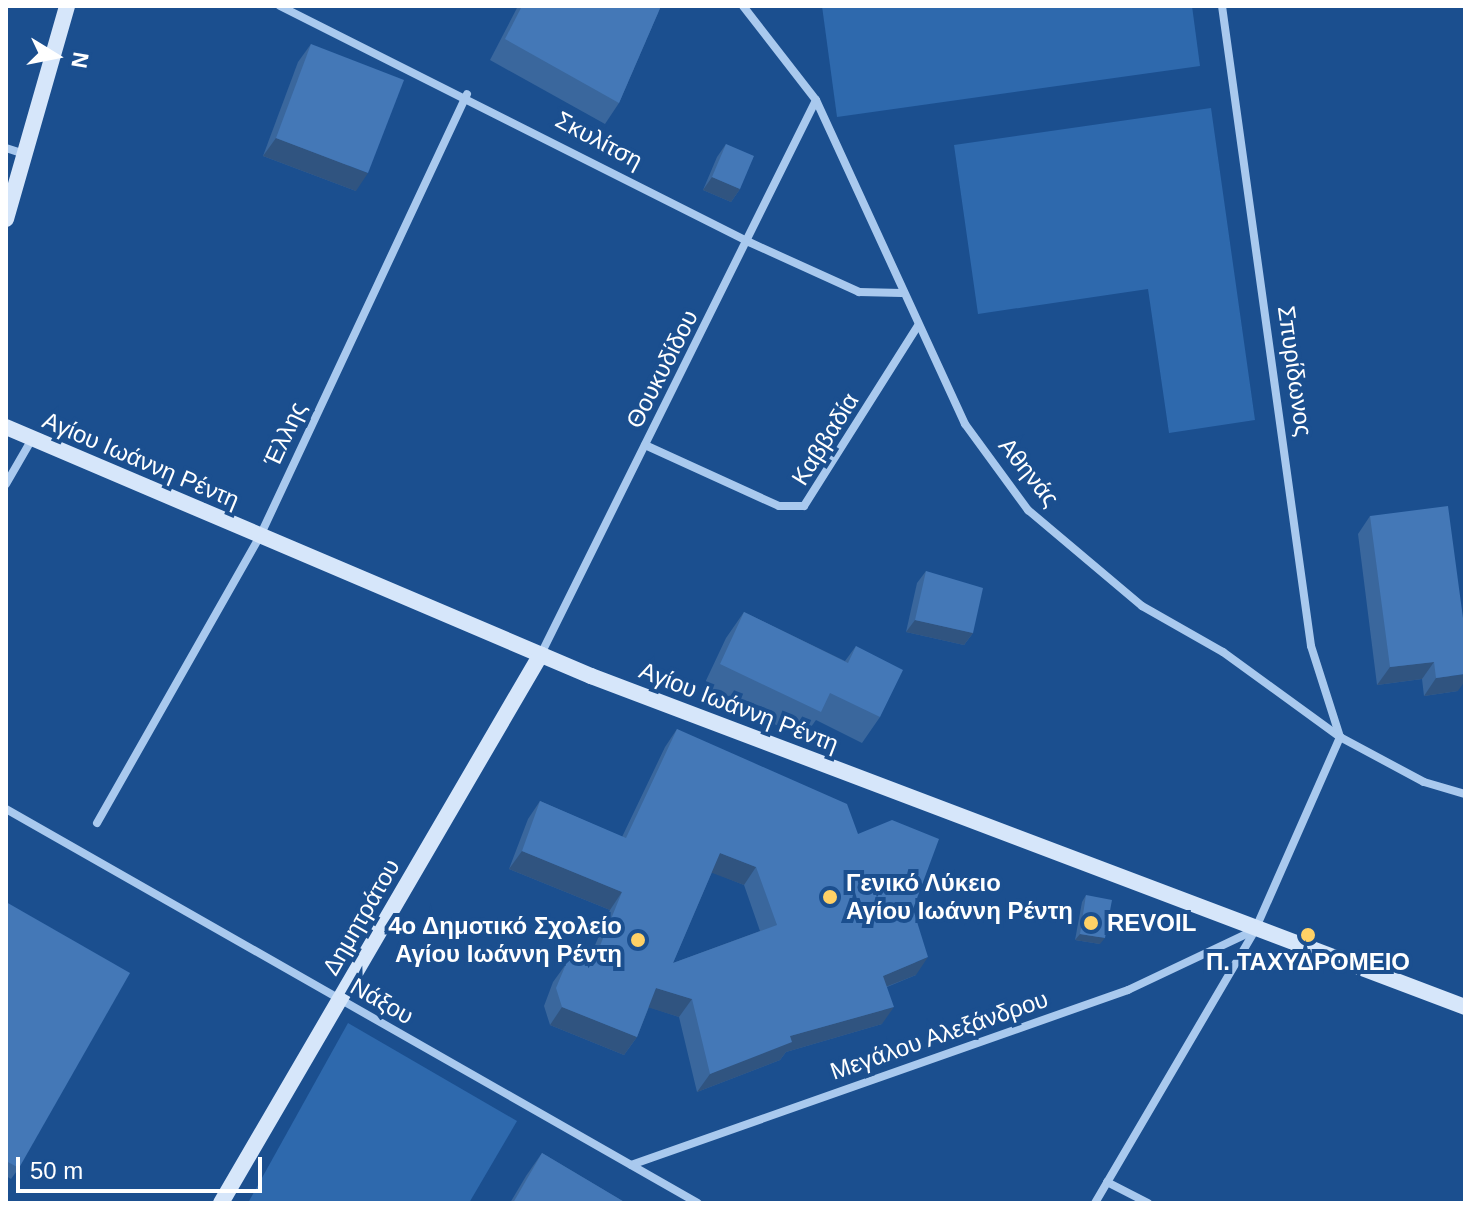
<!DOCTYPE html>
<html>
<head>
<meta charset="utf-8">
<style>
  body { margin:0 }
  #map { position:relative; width:1471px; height:1209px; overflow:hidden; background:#1b4f8f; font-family:Helvetica,sans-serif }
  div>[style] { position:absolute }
  .green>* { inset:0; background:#2e69ad }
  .street>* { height:8px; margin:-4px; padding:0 4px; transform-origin:4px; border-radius:4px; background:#a9c9ee }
  .secondary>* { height:16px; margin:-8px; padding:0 8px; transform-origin:8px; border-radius:8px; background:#d6e6fa }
  .wall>* { inset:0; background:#3a679d }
  .shaded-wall>* { inset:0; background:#305480 }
  .building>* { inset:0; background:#4478b7 }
  .dots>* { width:22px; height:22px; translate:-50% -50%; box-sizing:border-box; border:4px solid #1b4f8f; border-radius:50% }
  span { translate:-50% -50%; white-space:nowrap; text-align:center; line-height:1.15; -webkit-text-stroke:8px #1b4f8f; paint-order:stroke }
  .street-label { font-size:24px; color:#fff }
  .poi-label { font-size:24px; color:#fff; font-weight:700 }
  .left { translate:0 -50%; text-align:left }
  .right { translate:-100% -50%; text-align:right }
  .frame { position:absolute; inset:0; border:8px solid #fff; pointer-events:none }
  .north { position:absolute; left:16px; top:16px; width:80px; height:80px; -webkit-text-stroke:6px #1b4f8f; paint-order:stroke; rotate:100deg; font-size:22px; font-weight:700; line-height:32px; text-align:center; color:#fff }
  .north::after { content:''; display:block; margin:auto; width:28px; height:36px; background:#fff; clip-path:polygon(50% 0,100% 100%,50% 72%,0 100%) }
  .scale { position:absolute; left:16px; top:1157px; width:246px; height:36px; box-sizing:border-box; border:4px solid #fff; border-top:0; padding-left:10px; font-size:24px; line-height:28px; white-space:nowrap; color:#fff; -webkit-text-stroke:6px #1b4f8f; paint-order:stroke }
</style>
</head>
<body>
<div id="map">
  <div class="green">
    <div style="clip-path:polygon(822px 6px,1192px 6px,1200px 66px,837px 117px)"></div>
    <div style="clip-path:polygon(1211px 108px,1255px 420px,1169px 433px,1148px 289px,978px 314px,954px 145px)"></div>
    <div style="clip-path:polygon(348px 1023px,517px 1121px,469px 1203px,248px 1203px)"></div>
  </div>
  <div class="street">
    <div style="left:280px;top:6px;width:525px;rotate:26.71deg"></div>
    <div style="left:749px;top:242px;width:121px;rotate:24.4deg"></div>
    <div style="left:859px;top:292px;width:43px;rotate:1.3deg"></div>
    <div style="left:743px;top:6px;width:119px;rotate:52.2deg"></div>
    <div style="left:816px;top:100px;width:357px;rotate:65.3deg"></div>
    <div style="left:965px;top:424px;width:107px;rotate:53.8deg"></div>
    <div style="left:1028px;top:510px;width:149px;rotate:40.1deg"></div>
    <div style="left:1142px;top:606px;width:93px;rotate:29.6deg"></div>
    <div style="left:1223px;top:652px;width:145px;rotate:36deg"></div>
    <div style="left:1340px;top:737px;width:95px;rotate:28.2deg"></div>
    <div style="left:1424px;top:782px;width:43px;rotate:16.3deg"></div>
    <div style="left:1222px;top:6px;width:646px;rotate:82.08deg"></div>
    <div style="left:1311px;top:646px;width:96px;rotate:72.3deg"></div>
    <div style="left:6px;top:148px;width:19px;rotate:18deg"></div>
    <div style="left:645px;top:445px;width:147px;rotate:24.5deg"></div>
    <div style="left:779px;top:506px;width:25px"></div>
    <div style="left:804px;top:506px;width:213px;rotate:-57.7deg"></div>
    <div style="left:6px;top:484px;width:52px;rotate:-60deg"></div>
    <div style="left:541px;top:654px;width:618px;rotate:-63.6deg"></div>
    <div style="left:6px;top:809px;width:796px;rotate:29.66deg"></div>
    <div style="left:97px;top:823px;width:330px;rotate:-60.4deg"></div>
    <div style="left:260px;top:536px;width:488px;rotate:-64.9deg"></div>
    <div style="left:631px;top:1165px;width:527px;rotate:-19.4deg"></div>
    <div style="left:1128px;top:990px;width:140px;rotate:-25.3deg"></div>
    <div style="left:1107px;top:1182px;width:46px;rotate:27.1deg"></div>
    <div style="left:1095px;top:1203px;width:316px;rotate:-59.6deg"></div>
    <div style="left:1255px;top:930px;width:211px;rotate:-66.2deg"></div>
  </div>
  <div class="secondary">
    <div style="left:6px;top:219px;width:222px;rotate:-74deg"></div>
    <div style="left:6px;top:427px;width:636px;rotate:23.06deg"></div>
    <div style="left:591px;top:676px;width:935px;rotate:20.74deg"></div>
    <div style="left:221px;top:1203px;width:635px;rotate:-59.76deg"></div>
  </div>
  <div class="wall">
    <div style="clip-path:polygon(518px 6px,661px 6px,619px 103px,605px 124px,490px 60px)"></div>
    <div style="clip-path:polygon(311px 44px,356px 191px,263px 156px,298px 62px)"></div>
    <div style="clip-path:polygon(726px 144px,740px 189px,731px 202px,703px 190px,717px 157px)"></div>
    <div style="clip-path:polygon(1370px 516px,1458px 691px,1424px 696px,1422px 679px,1377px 685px,1358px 534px)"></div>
    <div style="clip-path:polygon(926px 571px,973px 633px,964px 645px,906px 632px,917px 583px)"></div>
    <div style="clip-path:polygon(744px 612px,845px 661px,856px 646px,880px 717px,862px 743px,816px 720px,803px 738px,702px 689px,726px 638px)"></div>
    <div style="clip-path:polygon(evenodd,677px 729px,858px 834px,913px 909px,916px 975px,887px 987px,882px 1024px,786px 1052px,780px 1060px,697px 1092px,679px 1017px,649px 1007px,637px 1037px,624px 1055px,550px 1025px,544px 1006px,553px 982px,566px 964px,590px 957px,610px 910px,509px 869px,528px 819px,540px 801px,622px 837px,665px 747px,677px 729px,712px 872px,744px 885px,760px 931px,673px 963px,712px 872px)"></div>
    <div style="clip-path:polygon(1086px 895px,1100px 944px,1075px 940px,1082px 902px)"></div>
    <div style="clip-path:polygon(6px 902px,19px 1168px,11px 1179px,6px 1176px)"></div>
    <div style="clip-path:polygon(542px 1153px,626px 1203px,510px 1203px,526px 1176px)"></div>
  </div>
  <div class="shaded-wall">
    <div style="clip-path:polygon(276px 138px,368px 173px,356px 191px,263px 156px)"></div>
    <div style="clip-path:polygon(712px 177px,740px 189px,731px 202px,703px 190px)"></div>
    <div style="clip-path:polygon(915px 620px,973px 633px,964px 645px,906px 632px)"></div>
    <div style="clip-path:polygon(1434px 662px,1422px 679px,1377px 685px,1390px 667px)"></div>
    <div style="clip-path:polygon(1465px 674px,1465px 681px,1458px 691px,1424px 696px,1436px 678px)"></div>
    <div style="clip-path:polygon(522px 851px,622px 892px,610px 910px,509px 869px)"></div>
    <div style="clip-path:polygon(720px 853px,756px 867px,744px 885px,707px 871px)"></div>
    <div style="clip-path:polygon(1080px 934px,1105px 938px,1100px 944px,1075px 940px)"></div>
    <div style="clip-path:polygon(928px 957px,916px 975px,870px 993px,883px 976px)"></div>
    <div style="clip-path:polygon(656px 988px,692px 999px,679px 1017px,644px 1006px)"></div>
    <div style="clip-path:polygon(562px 1007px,637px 1037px,624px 1055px,550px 1025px)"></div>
    <div style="clip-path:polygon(894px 1007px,882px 1024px,786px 1052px,780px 1060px,697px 1092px,710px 1074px,790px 1036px)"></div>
  </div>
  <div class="building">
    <div style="clip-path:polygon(522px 6px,661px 6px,619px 103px,505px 39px)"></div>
    <div style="clip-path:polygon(311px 44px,404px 80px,368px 173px,276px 138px)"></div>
    <div style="clip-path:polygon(726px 144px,754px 156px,740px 189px,712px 177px)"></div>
    <div style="clip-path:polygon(1448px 506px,1465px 633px,1465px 674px,1436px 678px,1434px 662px,1390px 667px,1370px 516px)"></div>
    <div style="clip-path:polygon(926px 571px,983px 588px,973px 633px,915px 620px)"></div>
    <div style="clip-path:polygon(744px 612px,848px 663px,856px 646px,903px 670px,880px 717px,830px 693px,821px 712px,720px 664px)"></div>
    <div style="clip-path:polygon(evenodd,677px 729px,847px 804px,858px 834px,892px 820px,939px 839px,913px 909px,928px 957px,883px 976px,894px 1007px,790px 1036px,792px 1042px,710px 1074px,692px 999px,656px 988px,637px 1037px,562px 1007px,556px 988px,566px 964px,579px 952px,595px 958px,622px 892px,522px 851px,540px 801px,626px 838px,677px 729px,720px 853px,756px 867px,777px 925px,673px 963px,720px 853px)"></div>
    <div style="clip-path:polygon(1086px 895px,1112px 900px,1105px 938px,1080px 934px)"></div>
    <div style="clip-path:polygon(6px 902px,130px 973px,19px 1168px,6px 1161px)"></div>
    <div style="clip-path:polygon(542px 1153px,626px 1203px,513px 1203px)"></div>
  </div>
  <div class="dots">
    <div style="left:830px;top:897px;background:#ffd166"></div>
    <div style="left:1091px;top:923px;background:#ffd166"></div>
    <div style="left:1308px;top:935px;background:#ffd166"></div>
    <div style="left:638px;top:940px;background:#ffd166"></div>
  </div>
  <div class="street-label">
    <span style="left:599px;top:140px;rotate:28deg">Σκυλίτση</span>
    <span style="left:662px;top:369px;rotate:-63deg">Θουκυδίδου</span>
    <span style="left:1295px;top:371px;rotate:82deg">Σπυρίδωνος</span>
    <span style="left:285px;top:434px;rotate:-65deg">Έλλης</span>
    <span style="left:825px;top:439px;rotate:-58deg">Καββαδία</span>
    <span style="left:141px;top:460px;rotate:23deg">Αγίου Ιωάννη Ρέντη</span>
    <span style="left:1029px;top:472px;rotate:51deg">Αθηνάς</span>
    <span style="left:739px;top:707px;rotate:21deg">Αγίου Ιωάννη Ρέντη</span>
    <span style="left:361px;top:917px;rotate:-60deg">Δημητράτου</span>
    <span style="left:382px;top:1001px;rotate:30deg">Νάξου</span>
    <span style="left:939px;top:1035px;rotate:-19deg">Μεγάλου Αλεξάνδρου</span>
  </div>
  <div class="poi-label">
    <span class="left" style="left:846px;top:897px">Γενικό Λύκειο<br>Αγίου Ιωάννη Ρέντη</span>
    <span class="left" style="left:1107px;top:923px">REVOIL</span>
    <span class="right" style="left:622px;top:940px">4ο Δημοτικό Σχολείο<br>Αγίου Ιωάννη Ρέντη</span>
    <span style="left:1308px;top:962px">Π. ΤΑΧΥΔΡΟΜΕΙΟ</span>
  </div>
  <div class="frame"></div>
  <div class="north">N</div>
  <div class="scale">50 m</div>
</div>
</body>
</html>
